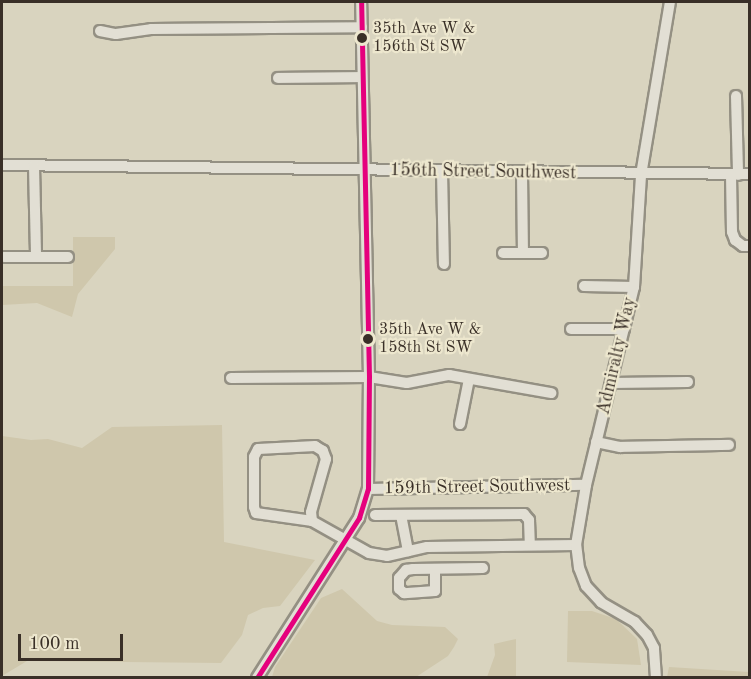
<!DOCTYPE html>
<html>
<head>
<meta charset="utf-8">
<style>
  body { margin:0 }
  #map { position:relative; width:751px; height:679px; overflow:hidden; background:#d9d4bf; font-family:"Old Standard TT",serif }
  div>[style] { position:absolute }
  .green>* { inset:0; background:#cfc7ac }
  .roads { filter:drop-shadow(2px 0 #949083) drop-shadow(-2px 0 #949083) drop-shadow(0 2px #949083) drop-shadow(0 -2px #949083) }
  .minor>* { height:10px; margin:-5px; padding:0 5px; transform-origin:5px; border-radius:5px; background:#e2dfd4 }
  .bus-1>* { height:4.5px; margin:-2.25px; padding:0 2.25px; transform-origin:2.25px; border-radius:2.25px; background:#e5007d }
  .dots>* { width:16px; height:16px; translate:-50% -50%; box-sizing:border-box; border:3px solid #ede7ce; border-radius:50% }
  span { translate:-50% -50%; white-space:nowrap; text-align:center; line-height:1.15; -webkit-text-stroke:4.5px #ede7ce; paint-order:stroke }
  .bus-label { font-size:16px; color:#392f27 }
  .left { translate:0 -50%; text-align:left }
  .street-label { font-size:18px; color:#392f27 }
  .frame { position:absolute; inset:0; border:3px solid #392f27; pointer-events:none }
  .scale { position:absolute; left:18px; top:634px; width:105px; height:27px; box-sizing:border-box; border:3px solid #392f27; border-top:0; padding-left:8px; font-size:18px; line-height:21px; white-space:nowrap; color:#392f27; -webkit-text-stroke:4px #ede7ce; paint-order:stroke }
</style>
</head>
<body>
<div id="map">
  <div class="green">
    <div style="clip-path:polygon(73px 237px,115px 237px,115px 249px,78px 294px,72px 317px,37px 303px,2px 305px,2px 286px,73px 286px)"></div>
    <div style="clip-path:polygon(222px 425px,224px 542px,315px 560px,280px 606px,263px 608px,248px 615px,242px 635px,221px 663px,27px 661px,2px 676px,2px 436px,31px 440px,48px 439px,82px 448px,112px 427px)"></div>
    <div style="clip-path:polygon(342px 589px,377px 621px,392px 625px,445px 627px,458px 639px,454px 647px,448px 656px,416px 677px,272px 677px,275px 667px,321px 598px)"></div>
    <div style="clip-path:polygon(568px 611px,592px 611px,616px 619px,637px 639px,641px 665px,567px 662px)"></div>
    <div style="clip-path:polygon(516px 639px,516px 677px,487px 677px,495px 655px,494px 644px)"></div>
    <div style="clip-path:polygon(669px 667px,749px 672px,749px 677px,667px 677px)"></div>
  </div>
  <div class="roads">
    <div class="minor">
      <div style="left:100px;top:31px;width:16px;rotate:11deg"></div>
      <div style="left:116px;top:34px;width:35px;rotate:-8deg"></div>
      <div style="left:151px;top:29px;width:211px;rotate:-0.5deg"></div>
      <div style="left:278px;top:78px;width:84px;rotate:-0.7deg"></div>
      <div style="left:736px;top:96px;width:79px;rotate:88.5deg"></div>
      <div style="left:2px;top:165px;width:748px;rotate:0.69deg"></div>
      <div style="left:34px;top:166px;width:91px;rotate:88.7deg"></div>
      <div style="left:442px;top:171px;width:93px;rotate:88.8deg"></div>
      <div style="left:522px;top:173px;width:80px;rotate:89.3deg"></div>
      <div style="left:731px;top:175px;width:57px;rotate:89deg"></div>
      <div style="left:732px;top:232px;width:9px;rotate:69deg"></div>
      <div style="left:735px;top:240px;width:10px;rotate:37deg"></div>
      <div style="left:743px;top:246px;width:7px"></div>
      <div style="left:503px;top:253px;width:39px"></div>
      <div style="left:4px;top:257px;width:64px"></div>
      <div style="left:584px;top:286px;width:50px;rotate:1.1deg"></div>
      <div style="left:571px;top:329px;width:53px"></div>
      <div style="left:231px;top:378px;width:138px;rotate:-0.4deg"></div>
      <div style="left:369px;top:377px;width:38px;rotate:9deg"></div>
      <div style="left:407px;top:383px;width:43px;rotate:-10.8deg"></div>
      <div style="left:449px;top:375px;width:104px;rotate:10deg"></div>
      <div style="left:612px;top:383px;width:76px;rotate:-0.8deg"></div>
      <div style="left:460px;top:424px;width:46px;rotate:-78.7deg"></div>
      <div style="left:596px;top:442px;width:25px;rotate:12deg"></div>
      <div style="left:620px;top:447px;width:109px;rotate:-1.1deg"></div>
      <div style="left:368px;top:489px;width:218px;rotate:-1.1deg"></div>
      <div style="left:375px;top:515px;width:149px;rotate:-0.4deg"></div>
      <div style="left:524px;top:514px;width:8px;rotate:50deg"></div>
      <div style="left:529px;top:520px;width:25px;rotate:88deg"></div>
      <div style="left:401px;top:515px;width:37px;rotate:79deg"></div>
      <div style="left:312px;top:521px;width:9px;rotate:-96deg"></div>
      <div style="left:311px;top:512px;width:55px;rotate:-74.2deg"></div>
      <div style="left:326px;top:459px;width:9px;rotate:-111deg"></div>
      <div style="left:323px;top:451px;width:9px;rotate:-148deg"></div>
      <div style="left:315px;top:446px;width:57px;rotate:177deg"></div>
      <div style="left:258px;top:449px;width:9px;rotate:117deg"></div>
      <div style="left:254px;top:457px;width:50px;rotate:90deg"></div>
      <div style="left:254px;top:507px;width:6px;rotate:72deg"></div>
      <div style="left:256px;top:513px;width:57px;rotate:8.1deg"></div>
      <div style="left:312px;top:521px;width:65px;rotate:29.3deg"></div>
      <div style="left:369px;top:553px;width:18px;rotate:9deg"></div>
      <div style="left:387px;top:556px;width:41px;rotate:-12.7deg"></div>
      <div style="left:427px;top:547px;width:149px;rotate:-0.8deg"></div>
      <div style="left:435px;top:569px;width:22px;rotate:90deg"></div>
      <div style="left:435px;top:591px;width:31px;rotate:176deg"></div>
      <div style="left:404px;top:593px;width:6px;rotate:-141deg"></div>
      <div style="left:399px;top:589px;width:11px;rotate:-90deg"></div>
      <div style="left:399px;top:578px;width:11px;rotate:-49deg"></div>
      <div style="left:406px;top:570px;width:7px;rotate:-8deg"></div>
      <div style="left:413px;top:569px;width:70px;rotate:-0.8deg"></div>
      <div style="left:257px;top:678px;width:190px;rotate:-57.5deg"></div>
      <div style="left:359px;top:518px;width:30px;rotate:-73deg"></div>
      <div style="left:368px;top:489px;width:112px;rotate:-89.5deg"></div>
      <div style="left:369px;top:377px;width:375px;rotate:-91.2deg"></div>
      <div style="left:656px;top:678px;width:30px;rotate:-94deg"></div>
      <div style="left:654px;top:648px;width:15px;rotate:-118deg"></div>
      <div style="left:647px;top:635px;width:18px;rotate:-133deg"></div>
      <div style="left:635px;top:622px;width:39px;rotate:-150deg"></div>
      <div style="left:601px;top:602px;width:22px;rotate:-133deg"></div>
      <div style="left:586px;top:586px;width:19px;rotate:-111deg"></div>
      <div style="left:579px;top:568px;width:23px;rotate:-97deg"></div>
      <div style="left:576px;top:545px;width:61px;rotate:-80.5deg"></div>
      <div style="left:586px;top:485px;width:204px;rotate:-76.4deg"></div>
      <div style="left:634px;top:287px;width:112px;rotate:-86.4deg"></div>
      <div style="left:641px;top:175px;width:175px;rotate:-80.5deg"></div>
    </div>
  </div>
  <div class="bus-1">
    <div style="left:257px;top:678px;width:190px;rotate:-57.5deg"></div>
    <div style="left:359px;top:518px;width:30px;rotate:-73deg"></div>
    <div style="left:368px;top:489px;width:112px;rotate:-89.5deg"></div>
    <div style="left:369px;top:377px;width:375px;rotate:-91.2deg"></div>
  </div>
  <div class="dots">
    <div style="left:362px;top:38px;background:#392f27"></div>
    <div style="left:368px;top:339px;background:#392f27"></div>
  </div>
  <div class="bus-label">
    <span class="left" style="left:373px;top:38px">35th Ave W &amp;<br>156th St SW</span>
    <span class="left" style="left:379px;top:339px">35th Ave W &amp;<br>158th St SW</span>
  </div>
  <div class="street-label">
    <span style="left:483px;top:172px;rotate:1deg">156th Street Southwest</span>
    <span style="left:617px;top:356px;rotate:-77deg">Admiralty Way</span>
    <span style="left:477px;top:487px;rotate:-1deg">159th Street Southwest</span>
  </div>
  <div class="frame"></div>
  <div class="scale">100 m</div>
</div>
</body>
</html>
